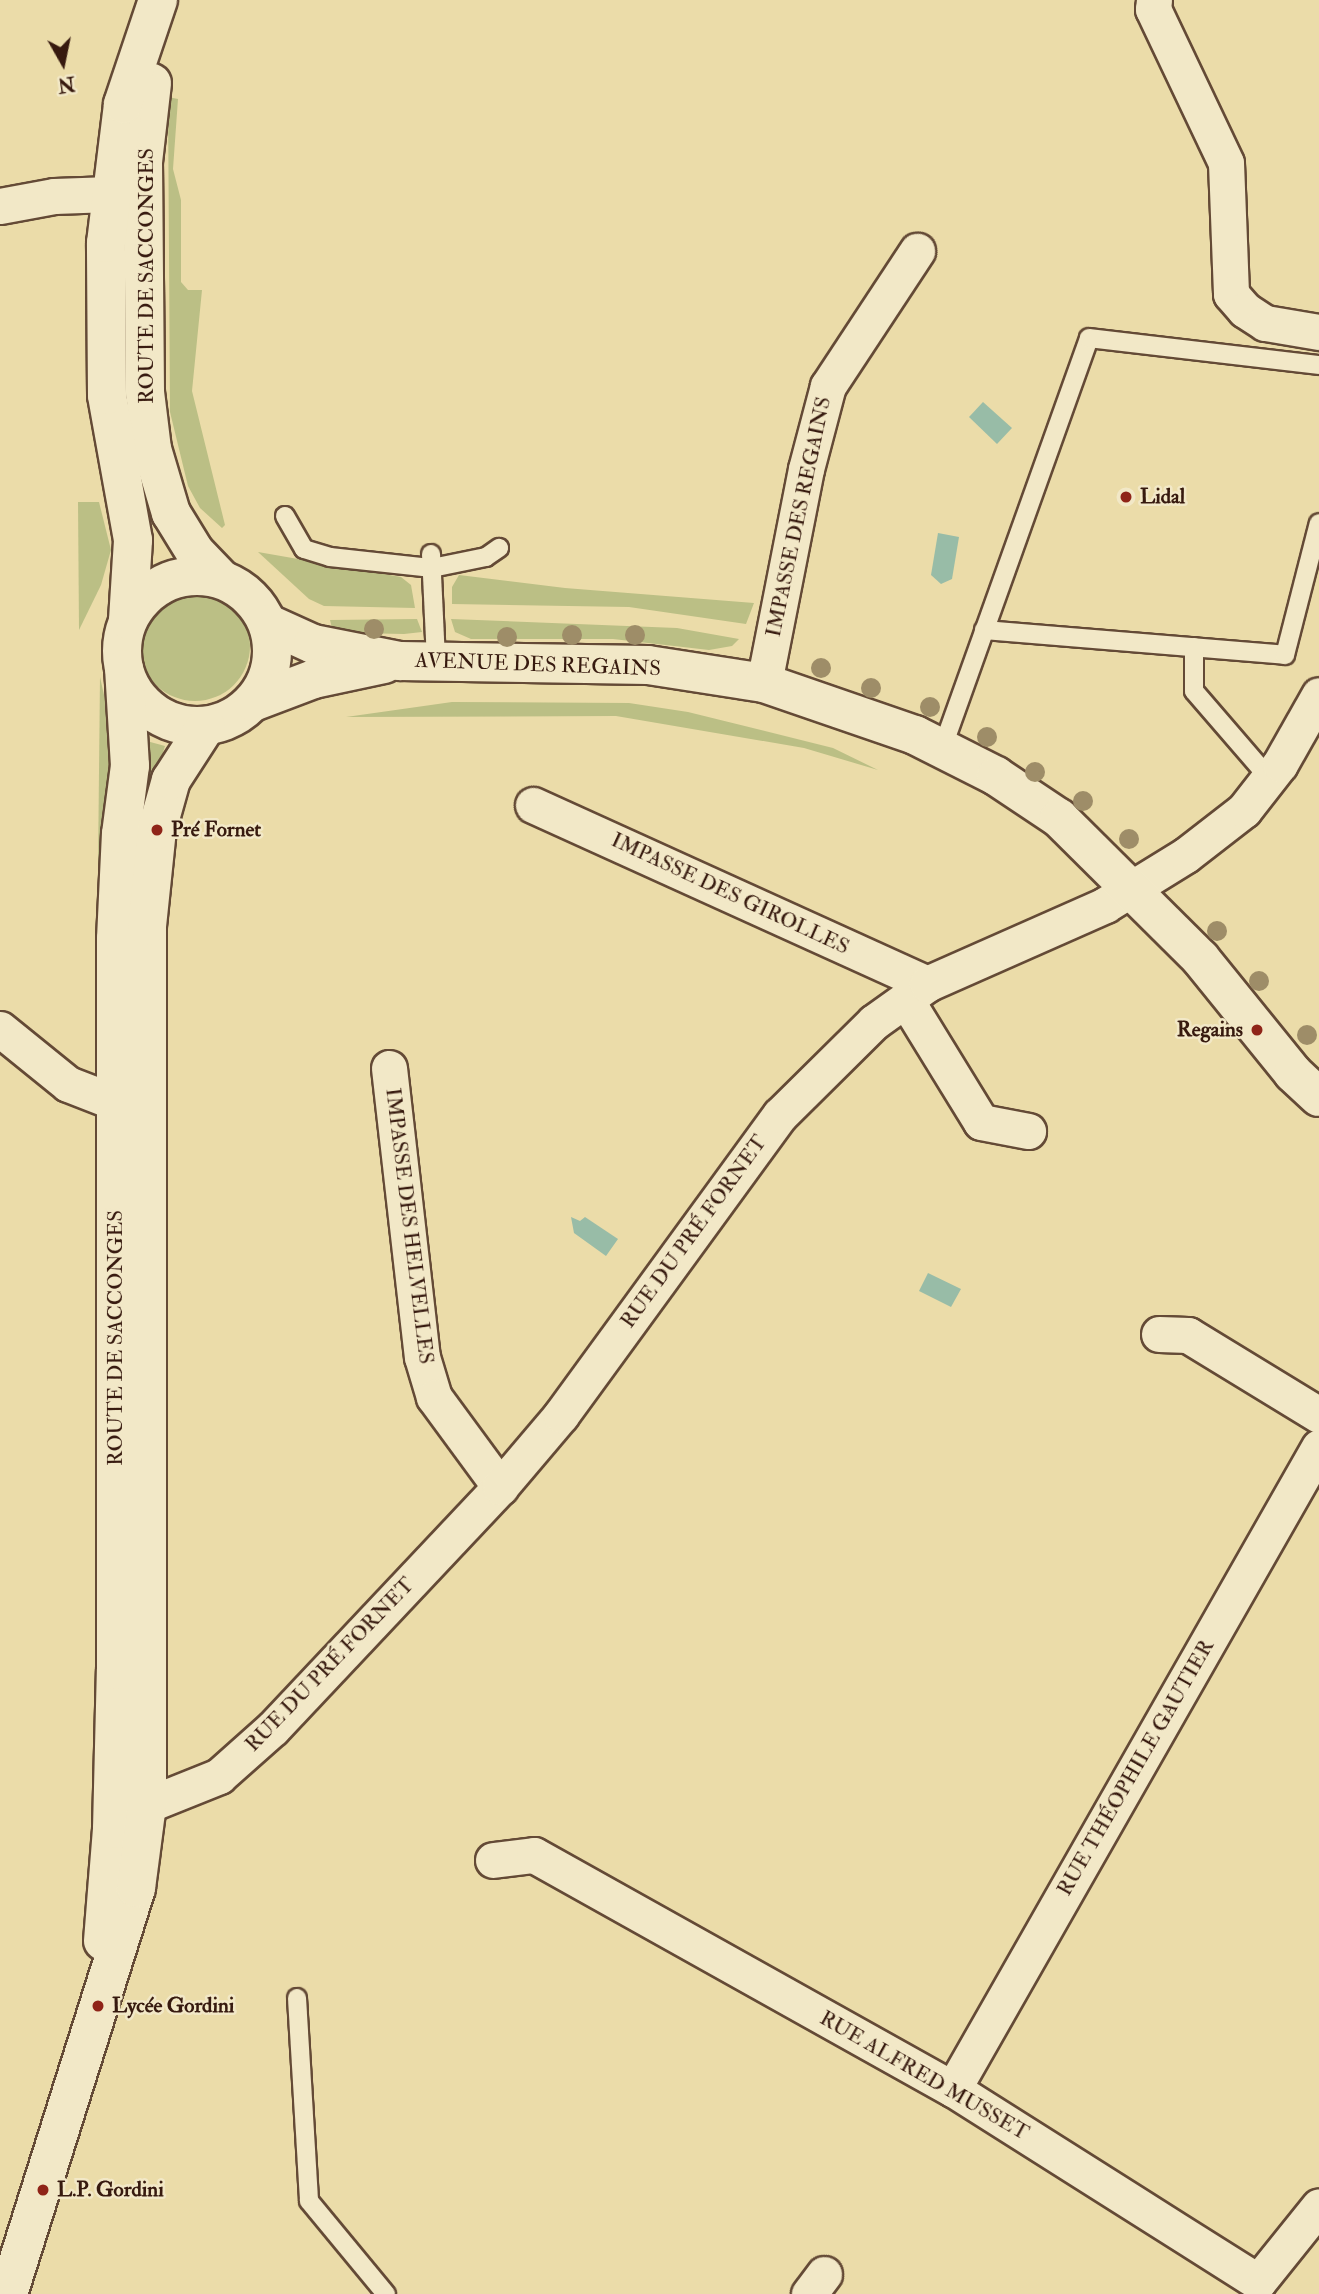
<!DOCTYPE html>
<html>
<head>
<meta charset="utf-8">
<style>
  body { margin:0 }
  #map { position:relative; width:1319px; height:2294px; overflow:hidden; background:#ebdca9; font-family:"IM FELL Double Pica",serif }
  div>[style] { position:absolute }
  .green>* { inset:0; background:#bbbf85 }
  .round { border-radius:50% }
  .water>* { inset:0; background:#98bca7 }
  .roads { filter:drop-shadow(2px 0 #644a36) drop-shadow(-2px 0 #644a36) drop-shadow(0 2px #644a36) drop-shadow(0 -2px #644a36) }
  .lane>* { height:18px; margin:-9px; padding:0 9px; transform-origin:9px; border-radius:9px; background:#f2e8c7 }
  .street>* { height:35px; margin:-17.5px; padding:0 17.5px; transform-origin:17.5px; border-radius:17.5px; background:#f2e8c7 }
  .secondary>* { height:38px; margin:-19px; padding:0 19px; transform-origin:19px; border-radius:19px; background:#f2e8c7 }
  .secondary>.ring { margin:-19px; padding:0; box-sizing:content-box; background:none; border:38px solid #f2e8c7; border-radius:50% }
  .trees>* { width:20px; height:20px; margin:-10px; border-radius:50%; background:#9e8d68 }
  .dots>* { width:19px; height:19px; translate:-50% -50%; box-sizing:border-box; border:4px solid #f2e8c7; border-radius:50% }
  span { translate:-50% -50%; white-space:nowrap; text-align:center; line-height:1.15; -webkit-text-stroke:5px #f2e8c7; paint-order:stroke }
  .street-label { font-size:21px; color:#371a0f }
  .poi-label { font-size:21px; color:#371a0f; font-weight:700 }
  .left { translate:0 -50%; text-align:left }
  .right { translate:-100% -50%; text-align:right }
  .north { position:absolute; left:28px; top:28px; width:70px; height:70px; -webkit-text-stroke:5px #f2e8c7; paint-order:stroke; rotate:171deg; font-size:19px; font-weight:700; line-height:28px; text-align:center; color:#371a0f }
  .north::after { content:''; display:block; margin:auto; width:24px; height:32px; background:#371a0f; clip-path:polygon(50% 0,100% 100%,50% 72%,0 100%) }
</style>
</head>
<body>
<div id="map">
  <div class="green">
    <div style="clip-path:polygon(168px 97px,178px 99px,173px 169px,181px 200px,181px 282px,188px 290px,202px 290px,192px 391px,225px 525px,222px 528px,200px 508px,188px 486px,170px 412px)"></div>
    <div style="clip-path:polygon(78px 502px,99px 502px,111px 550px,101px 585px,79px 630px)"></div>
    <div style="clip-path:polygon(258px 552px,401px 577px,411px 585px,415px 608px,324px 606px,309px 599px)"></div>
    <div style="clip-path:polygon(459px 575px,565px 588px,754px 603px,746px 624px,629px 607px,452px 604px,452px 587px)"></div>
    <div class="round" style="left:140px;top:591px;width:110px;height:110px"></div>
    <div style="clip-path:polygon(417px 619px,422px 632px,404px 634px,354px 633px,332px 628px,330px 620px)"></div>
    <div style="clip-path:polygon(451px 619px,677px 628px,739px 639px,732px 646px,709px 650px,613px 639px,471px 639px,455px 632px)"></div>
    <div style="clip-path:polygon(100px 677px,117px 754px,100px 871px,98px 867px)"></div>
    <div style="clip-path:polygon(452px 702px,629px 703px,688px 712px,833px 748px,878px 770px,804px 748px,616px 716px,346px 717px)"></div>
    <div style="clip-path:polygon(143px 740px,165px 746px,145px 811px,133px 816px)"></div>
  </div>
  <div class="water">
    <div style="clip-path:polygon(983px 402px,1012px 428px,997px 444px,969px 417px)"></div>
    <div style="clip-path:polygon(938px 533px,959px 537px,952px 579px,941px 584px,931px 575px)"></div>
    <div style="clip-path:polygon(571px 1217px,580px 1221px,585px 1217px,618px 1239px,606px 1256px,574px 1233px)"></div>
    <div style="clip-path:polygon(928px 1273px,961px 1289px,951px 1307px,919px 1291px)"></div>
  </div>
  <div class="roads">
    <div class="lane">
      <div style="left:285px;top:516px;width:38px;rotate:60deg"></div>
      <div style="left:304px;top:549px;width:27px;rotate:17deg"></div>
      <div style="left:330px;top:557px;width:103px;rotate:6.2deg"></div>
      <div style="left:432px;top:568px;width:55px;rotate:-11.5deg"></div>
      <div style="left:486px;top:557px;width:16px;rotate:-35deg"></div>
      <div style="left:431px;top:554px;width:107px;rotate:87.3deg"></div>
      <div style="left:984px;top:630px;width:302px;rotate:4.7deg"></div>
      <div style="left:1285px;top:655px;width:136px;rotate:-75.6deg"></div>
      <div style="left:1194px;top:647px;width:44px;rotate:90deg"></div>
      <div style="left:1194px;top:691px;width:115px;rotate:49.2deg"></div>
      <div style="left:942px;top:749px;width:436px;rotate:-70.3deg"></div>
      <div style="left:1089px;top:338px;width:232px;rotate:6.7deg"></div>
      <div style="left:297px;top:1998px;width:203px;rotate:86.6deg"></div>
      <div style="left:309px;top:2201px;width:121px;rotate:50.4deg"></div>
    </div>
    <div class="street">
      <div style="left:1154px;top:0;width:9px;rotate:96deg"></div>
      <div style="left:1153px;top:9px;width:170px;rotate:64.6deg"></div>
      <div style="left:1226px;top:163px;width:131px;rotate:87.8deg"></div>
      <div style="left:1231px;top:294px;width:21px;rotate:49deg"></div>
      <div style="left:1245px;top:310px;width:24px;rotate:33deg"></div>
      <div style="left:1265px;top:323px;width:55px;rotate:9.5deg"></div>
      <div style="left:0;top:206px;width:55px;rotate:-10.5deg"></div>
      <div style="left:54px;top:196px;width:57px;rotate:-2deg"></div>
      <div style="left:764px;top:683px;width:218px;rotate:-78.9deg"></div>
      <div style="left:806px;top:469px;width:86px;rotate:-75.2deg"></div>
      <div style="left:828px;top:386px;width:162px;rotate:-56.6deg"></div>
      <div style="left:533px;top:805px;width:433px;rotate:24.4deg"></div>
      <div style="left:906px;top:1000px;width:143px;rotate:58.4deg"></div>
      <div style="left:981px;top:1122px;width:48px;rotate:10.8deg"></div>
      <div style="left:0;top:1029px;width:87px;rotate:39deg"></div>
      <div style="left:68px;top:1084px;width:53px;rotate:21.2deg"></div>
      <div style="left:389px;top:1068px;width:291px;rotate:83.5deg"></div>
      <div style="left:422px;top:1357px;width:42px;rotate:73.3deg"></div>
      <div style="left:434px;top:1397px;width:112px;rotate:53.7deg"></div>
      <div style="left:1159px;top:1334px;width:29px;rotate:2deg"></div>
      <div style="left:1188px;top:1335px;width:153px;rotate:31.4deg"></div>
      <div style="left:125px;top:1821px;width:27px;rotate:-36deg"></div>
      <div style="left:147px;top:1805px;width:78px;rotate:-21.9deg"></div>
      <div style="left:219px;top:1776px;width:72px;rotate:-41.6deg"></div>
      <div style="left:273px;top:1728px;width:331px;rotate:-46.7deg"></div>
      <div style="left:500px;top:1487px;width:94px;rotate:-49.7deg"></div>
      <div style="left:561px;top:1415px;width:371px;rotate:-53.9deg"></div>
      <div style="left:780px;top:1115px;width:132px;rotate:-44.7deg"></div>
      <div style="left:874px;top:1022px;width:65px;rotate:-35.6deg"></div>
      <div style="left:927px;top:984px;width:195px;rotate:-23.9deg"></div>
      <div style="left:1105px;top:905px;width:95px;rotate:-31.7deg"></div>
      <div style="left:1186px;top:855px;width:73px;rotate:-37.8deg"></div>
      <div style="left:1244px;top:810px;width:58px;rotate:-52deg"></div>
      <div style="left:1280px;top:764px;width:79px;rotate:-60.5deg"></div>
      <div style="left:493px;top:1860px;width:41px;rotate:-7deg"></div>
      <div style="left:534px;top:1855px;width:480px;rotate:29.2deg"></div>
      <div style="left:953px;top:2089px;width:361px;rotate:32.3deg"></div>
      <div style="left:1258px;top:2282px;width:97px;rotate:-51.2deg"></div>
      <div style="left:953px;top:2089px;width:739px;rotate:-60.31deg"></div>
      <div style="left:809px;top:2294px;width:25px;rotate:-53deg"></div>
    </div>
    <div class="secondary">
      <div style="left:152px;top:83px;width:80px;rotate:96.5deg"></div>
      <div style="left:143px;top:162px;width:230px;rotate:89.5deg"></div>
      <div style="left:145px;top:392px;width:57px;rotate:83deg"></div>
      <div style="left:152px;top:449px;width:67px;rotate:73.5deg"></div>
      <div style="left:171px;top:513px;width:46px;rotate:58.4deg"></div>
      <div style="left:195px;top:552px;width:36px;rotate:46deg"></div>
      <div class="ring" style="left:122px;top:576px;width:112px;height:112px"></div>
      <div style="left:128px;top:620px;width:80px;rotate:-86.4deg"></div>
      <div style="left:133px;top:540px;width:147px;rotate:-100.2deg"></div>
      <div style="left:107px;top:395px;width:152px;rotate:-90.4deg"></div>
      <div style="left:106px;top:243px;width:140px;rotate:-83deg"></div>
      <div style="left:123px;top:104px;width:110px;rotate:-71.4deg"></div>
      <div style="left:269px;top:624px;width:48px;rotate:24.4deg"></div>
      <div style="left:313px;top:644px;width:89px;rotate:11.1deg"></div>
      <div style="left:400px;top:661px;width:248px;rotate:0.9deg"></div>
      <div style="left:648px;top:665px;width:117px;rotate:8.8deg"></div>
      <div style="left:764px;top:683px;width:160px;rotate:19deg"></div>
      <div style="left:915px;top:735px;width:91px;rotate:26.8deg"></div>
      <div style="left:996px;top:776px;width:76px;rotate:33.7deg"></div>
      <div style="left:1059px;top:818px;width:199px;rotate:44.8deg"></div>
      <div style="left:1200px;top:958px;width:148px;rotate:51deg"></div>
      <div style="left:1293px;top:1073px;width:35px;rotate:43deg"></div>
      <div style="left:253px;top:702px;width:65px;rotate:-20.7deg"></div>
      <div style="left:314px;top:679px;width:72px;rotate:-12.1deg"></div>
      <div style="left:103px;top:1941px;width:112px;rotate:-85.4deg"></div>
      <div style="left:112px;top:1829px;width:159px;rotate:-88.6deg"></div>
      <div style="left:116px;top:1670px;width:731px;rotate:-90deg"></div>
      <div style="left:116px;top:939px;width:105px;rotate:-87.3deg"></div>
      <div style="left:121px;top:834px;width:69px;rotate:-82.5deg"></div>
      <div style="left:130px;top:766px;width:97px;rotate:-93.5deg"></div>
      <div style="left:8px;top:2294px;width:426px;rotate:-72.5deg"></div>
      <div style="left:136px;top:1888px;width:84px;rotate:-82.5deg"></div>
      <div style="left:147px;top:1805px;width:879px;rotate:-90deg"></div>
      <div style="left:147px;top:926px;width:97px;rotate:-84.1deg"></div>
      <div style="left:157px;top:830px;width:52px;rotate:-74.4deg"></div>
      <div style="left:171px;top:780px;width:64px;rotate:-57.1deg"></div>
    </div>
  </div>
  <div class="trees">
    <div style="left:374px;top:629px"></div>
    <div style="left:572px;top:635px"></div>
    <div style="left:635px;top:635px"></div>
    <div style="left:507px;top:637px"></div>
    <div style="left:821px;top:668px"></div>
    <div style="left:871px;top:688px"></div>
    <div style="left:930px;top:707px"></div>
    <div style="left:987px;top:737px"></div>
    <div style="left:1035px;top:772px"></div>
    <div style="left:1083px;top:801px"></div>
    <div style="left:1129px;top:839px"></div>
    <div style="left:1217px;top:931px"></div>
    <div style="left:1259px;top:981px"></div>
    <div style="left:1307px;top:1035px"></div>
  </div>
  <div class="dots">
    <div style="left:1126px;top:497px;background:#8f2418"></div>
    <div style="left:157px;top:830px;background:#8f2418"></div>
    <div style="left:1257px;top:1030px;background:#8f2418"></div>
    <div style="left:98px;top:2006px;background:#8f2418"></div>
    <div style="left:43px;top:2190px;background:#8f2418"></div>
  </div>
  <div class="street-label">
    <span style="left:147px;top:276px;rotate:-90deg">ROUTE DE SACCONGES</span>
    <span style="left:799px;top:517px;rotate:-78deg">IMPASSE DES REGAINS</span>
    <span style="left:538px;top:665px;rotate:2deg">AVENUE DES REGAINS</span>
    <span style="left:730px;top:894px;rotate:25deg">IMPASSE DES GIROLLES</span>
    <span style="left:409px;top:1226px;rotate:83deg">IMPASSE DES HELVELLES</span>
    <span style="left:694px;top:1232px;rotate:-54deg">RUE DU PRÉ FORNET</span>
    <span style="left:116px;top:1338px;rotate:-90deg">ROUTE DE SACCONGES</span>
    <span style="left:330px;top:1665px;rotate:-46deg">RUE DU PRÉ FORNET</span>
    <span style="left:1136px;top:1768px;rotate:-60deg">RUE THÉOPHILE GAUTIER</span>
    <span style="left:924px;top:2076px;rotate:30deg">RUE ALFRED MUSSET</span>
  </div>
  <div class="poi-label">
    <span class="left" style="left:1140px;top:497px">Lidal</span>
    <span class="left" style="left:171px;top:830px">Pré Fornet</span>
    <span class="right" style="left:1243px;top:1030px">Regains</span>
    <span class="left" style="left:112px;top:2006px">Lycée Gordini</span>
    <span class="left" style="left:57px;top:2190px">L.P. Gordini</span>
  </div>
  <div class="north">N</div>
</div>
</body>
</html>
